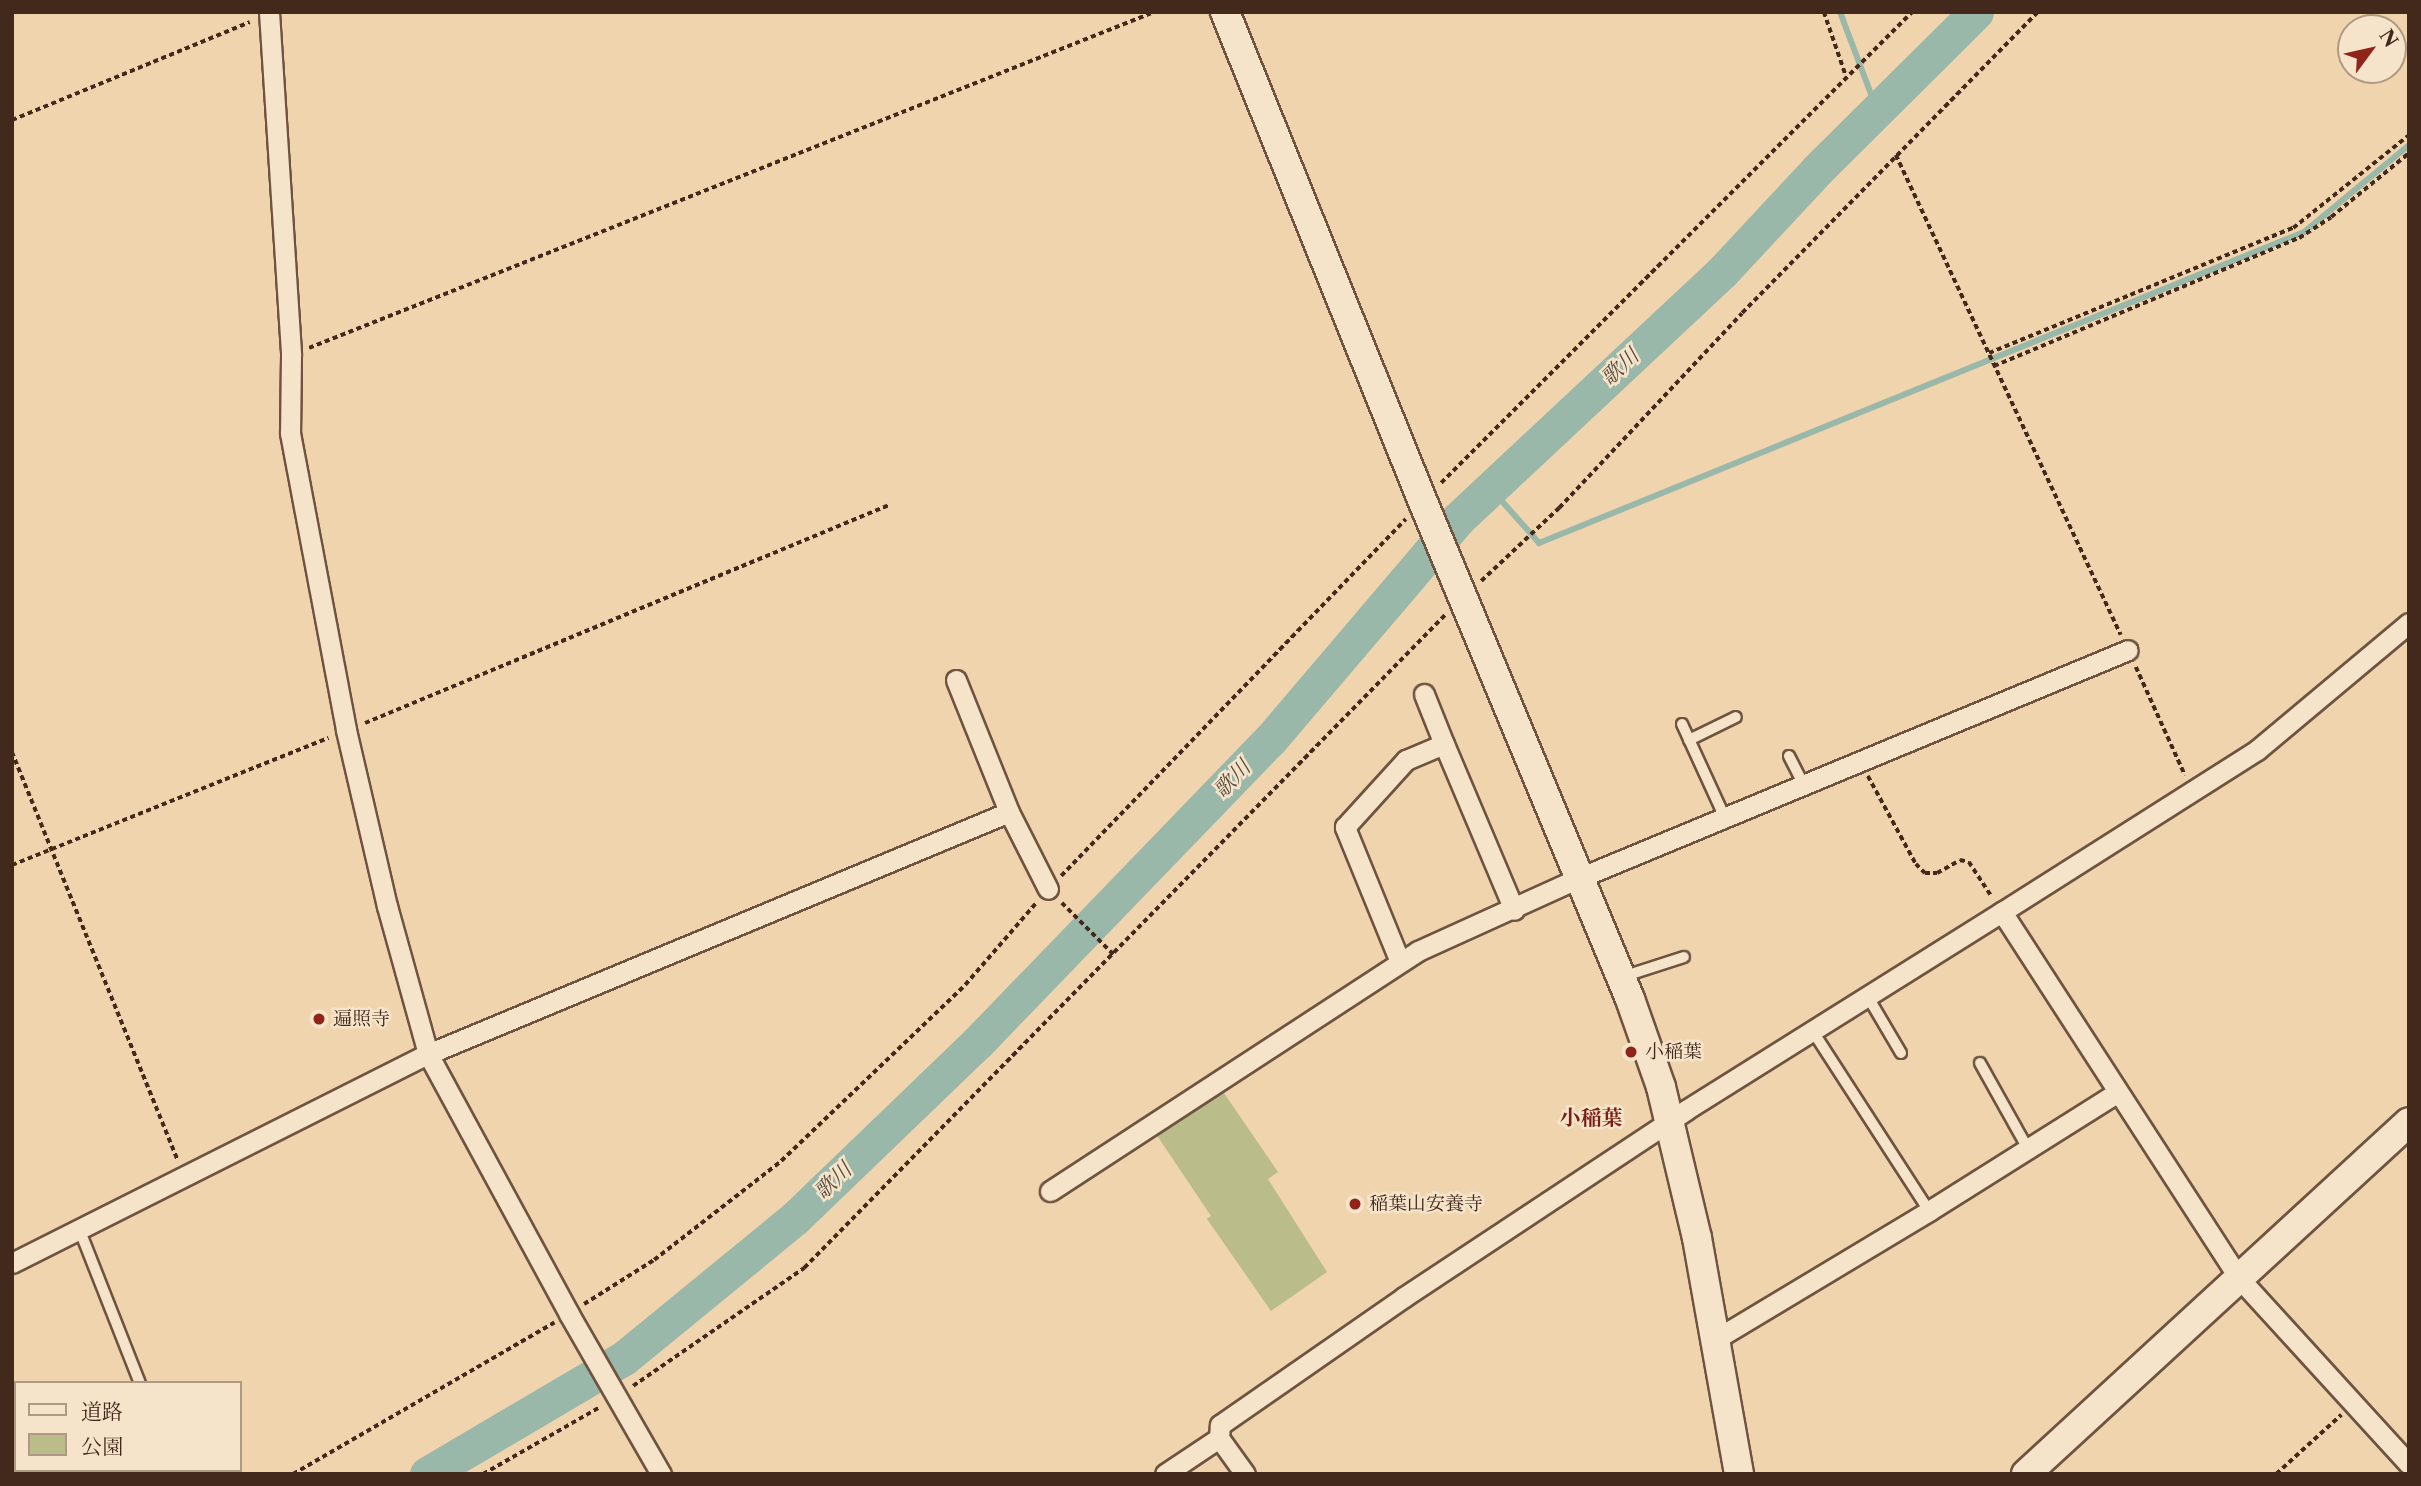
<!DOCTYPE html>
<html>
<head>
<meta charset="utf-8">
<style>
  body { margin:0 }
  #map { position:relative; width:2421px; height:1486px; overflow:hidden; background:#f0d4ad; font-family:"Libre Caslon Text","Noto Serif JP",serif }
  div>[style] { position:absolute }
  .green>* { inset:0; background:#babc89 }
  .stream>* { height:6px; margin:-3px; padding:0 3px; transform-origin:3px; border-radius:3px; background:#9ab8a9 }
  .river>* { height:35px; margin:-17.5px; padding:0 17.5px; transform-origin:17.5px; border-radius:17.5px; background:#9ab8a9 }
  .path>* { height:3.5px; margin-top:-1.75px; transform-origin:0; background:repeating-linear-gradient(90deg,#43291b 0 5px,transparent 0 8.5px) }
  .roads { filter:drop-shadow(2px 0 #6e5440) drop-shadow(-2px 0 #6e5440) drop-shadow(0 2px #6e5440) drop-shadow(0 -2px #6e5440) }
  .lane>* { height:10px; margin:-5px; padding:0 5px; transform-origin:5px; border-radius:5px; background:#f5e3ca }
  .street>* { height:19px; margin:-9.5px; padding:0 9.5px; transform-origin:9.5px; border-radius:9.5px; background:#f5e3ca }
  .secondary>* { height:28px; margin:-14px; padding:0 14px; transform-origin:14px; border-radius:14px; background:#f5e3ca }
  .dots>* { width:19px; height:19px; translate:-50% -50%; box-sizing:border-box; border:4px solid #f5e3ca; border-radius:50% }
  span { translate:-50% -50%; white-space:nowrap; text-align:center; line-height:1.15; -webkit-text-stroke:5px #f5e3ca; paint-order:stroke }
  .poi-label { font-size:19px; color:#43291b }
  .left { translate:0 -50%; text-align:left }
  .water-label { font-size:21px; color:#594d3e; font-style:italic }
  .neighbourhood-label { font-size:21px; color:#7a1f14; font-weight:700 }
  .frame { position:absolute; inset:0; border:14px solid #43291b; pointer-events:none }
  .legend { position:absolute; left:14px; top:1381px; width:228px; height:91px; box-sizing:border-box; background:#f5e3ca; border:2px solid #ae9984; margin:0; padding:9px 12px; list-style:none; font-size:21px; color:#43291b }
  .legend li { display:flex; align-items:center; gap:14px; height:35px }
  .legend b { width:35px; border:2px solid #ae9984 }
  .north { position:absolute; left:2337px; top:14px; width:70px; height:70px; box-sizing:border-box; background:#f5e3ca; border:2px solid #ae9984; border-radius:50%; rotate:57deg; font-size:19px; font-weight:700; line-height:28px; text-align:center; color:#43291b }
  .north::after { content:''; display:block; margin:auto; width:24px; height:32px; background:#8f2418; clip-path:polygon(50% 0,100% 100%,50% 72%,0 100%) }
</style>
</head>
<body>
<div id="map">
  <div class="green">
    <div style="clip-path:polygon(1222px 1090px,1278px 1172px,1268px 1179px,1327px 1272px,1271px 1311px,1207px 1219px,1211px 1216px,1156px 1134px)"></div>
  </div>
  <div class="stream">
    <div style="left:1840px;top:12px;width:105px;rotate:69.3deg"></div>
    <div style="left:1492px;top:490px;width:71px;rotate:48.4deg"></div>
    <div style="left:1539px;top:543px;width:826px;rotate:-22.12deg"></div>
    <div style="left:2304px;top:232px;width:136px;rotate:-39.6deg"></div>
  </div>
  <div class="river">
    <div style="left:427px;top:1474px;width:229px;rotate:-30.5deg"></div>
    <div style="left:624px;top:1358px;width:221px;rotate:-39.3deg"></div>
    <div style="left:795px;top:1218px;width:252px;rotate:-43.9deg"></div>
    <div style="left:977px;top:1043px;width:421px;rotate:-46deg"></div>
    <div style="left:1270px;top:740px;width:290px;rotate:-49.6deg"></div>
    <div style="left:1458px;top:519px;width:362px;rotate:-43.1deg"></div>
    <div style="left:1722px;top:272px;width:139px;rotate:-47deg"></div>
    <div style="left:1817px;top:170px;width:224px;rotate:-44.8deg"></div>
  </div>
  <div class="path">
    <div style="left:1824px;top:12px;width:68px;rotate:71deg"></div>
    <div style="left:12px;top:120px;width:257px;rotate:-22.4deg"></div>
    <div style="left:1896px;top:155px;width:530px;rotate:64.89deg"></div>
    <div style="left:309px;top:348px;width:909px;rotate:-21.68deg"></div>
    <div style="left:1989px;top:353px;width:329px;rotate:-22.4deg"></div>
    <div style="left:2293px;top:228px;width:149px;rotate:-38.7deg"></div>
    <div style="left:1994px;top:366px;width:331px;rotate:-22.8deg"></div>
    <div style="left:2299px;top:238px;width:38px;rotate:-33deg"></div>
    <div style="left:2331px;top:217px;width:101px;rotate:-39.4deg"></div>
    <div style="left:1441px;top:483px;width:666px;rotate:-45deg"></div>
    <div style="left:1481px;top:581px;width:107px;rotate:-43.1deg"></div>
    <div style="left:1559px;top:508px;width:267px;rotate:-46.8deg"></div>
    <div style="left:1742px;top:313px;width:422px;rotate:-45.5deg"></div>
    <div style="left:2136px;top:667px;width:119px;rotate:65.6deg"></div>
    <div style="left:365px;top:723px;width:568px;rotate:-22.59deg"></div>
    <div style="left:12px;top:752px;width:439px;rotate:67.9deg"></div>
    <div style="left:1868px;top:776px;width:100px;rotate:61.4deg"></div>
    <div style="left:1916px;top:864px;width:13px;rotate:45deg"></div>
    <div style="left:1925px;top:873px;width:12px"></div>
    <div style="left:1937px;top:873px;width:26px;rotate:-29deg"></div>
    <div style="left:1960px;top:860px;width:9px;rotate:13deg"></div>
    <div style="left:1969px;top:862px;width:42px;rotate:56.7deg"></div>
    <div style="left:12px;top:865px;width:341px;rotate:-21.9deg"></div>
    <div style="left:1061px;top:876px;width:496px;rotate:-46deg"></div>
    <div style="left:1062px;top:903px;width:75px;rotate:45deg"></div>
    <div style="left:584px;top:1304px;width:83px;rotate:-32.2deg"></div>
    <div style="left:654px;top:1260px;width:161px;rotate:-37.9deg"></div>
    <div style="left:781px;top:1161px;width:255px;rotate:-43.7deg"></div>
    <div style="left:965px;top:985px;width:110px;rotate:-49.1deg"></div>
    <div style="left:633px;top:1386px;width:208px;rotate:-34.6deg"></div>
    <div style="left:804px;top:1268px;width:915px;rotate:-45.53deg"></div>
    <div style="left:293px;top:1474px;width:302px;rotate:-30.1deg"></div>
    <div style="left:483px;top:1474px;width:135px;rotate:-29.8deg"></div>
    <div style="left:2276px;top:1474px;width:88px;rotate:-42.2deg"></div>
  </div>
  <div class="roads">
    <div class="lane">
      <div style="left:1682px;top:724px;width:103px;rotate:65.4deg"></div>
      <div style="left:1689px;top:740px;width:52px;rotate:-26.1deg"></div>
      <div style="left:1789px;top:756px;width:34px;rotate:63deg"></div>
      <div style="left:1622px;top:977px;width:65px;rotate:-17.9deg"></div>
      <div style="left:1868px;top:997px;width:65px;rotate:59.5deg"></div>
      <div style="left:1812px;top:1030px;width:216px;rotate:57.1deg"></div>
      <div style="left:1980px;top:1063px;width:96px;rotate:60.8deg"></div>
      <div style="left:80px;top:1231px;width:163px;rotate:68.5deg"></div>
      <div style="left:175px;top:1470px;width:4px;rotate:76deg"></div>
    </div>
    <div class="street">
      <div style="left:269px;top:12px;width:344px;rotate:86.3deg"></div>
      <div style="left:291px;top:355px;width:78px;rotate:90.7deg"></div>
      <div style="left:290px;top:433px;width:302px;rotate:79.3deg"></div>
      <div style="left:346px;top:730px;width:181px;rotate:76.9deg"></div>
      <div style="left:387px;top:906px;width:154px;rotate:74.5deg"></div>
      <div style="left:428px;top:1054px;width:296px;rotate:61.5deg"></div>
      <div style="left:569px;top:1314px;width:185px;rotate:60.1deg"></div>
      <div style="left:956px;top:680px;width:142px;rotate:68.1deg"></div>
      <div style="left:1009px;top:812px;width:86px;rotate:63.1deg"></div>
      <div style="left:1424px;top:694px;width:54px;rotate:68.2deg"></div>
      <div style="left:2002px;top:912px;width:302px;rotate:-32.4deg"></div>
      <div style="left:2257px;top:750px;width:198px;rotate:-39.9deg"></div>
      <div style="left:1400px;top:962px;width:146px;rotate:-112.2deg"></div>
      <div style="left:1345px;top:827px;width:91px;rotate:-47.7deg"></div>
      <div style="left:1406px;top:760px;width:41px;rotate:-22.8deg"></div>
      <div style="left:1444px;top:744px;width:180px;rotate:67.1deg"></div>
      <div style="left:1050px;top:1191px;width:439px;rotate:-33.1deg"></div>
      <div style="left:1418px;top:951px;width:177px;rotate:-24.4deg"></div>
      <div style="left:1579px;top:878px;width:594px;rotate:-22.55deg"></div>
      <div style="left:12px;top:1263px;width:466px;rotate:-26.7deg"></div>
      <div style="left:428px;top:1054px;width:629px;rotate:-22.61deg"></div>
      <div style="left:1716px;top:1339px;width:249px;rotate:-31deg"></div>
      <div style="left:1929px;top:1211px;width:223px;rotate:-32.2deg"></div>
      <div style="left:1165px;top:1474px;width:65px;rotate:-33.7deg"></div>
      <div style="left:1245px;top:1474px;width:44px;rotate:-125.8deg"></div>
      <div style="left:1219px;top:1438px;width:13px;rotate:-86deg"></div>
      <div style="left:1220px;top:1425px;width:224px;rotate:-34.8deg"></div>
      <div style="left:1404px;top:1297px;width:338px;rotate:-33.5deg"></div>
      <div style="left:1686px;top:1110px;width:373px;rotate:-32.1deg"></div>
      <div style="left:2002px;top:912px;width:435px;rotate:57.1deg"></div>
      <div style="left:2238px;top:1277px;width:253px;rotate:47.6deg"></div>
    </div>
    <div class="secondary">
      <div style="left:1225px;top:12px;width:528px;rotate:68deg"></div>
      <div style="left:1423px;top:502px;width:538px;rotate:67.39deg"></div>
      <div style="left:1630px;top:999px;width:93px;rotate:70.6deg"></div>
      <div style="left:1661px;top:1087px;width:155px;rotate:76.6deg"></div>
      <div style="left:1697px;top:1238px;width:240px;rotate:79.9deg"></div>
      <div style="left:2026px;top:1474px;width:520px;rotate:-42.58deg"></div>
    </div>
  </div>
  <div class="dots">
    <div style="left:319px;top:1019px;background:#8f2418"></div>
    <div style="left:1631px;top:1052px;background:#8f2418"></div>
    <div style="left:1355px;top:1204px;background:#8f2418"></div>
  </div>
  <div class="poi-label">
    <span class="left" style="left:333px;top:1019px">遍照寺</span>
    <span class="left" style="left:1645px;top:1052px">小稲葉</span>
    <span class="left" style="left:1369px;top:1204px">稲葉山安養寺</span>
  </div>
  <div class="water-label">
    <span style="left:1620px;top:367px;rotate:-43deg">歌川</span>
    <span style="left:1232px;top:779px;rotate:-46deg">歌川</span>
    <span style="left:833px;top:1181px;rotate:-44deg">歌川</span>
  </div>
  <div class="neighbourhood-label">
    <span style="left:1591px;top:1118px">小稲葉</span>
  </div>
  <div class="frame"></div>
  <ul class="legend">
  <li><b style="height:9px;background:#f5e3ca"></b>道路</li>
  <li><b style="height:19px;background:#babc89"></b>公園</li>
  </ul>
  <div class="north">N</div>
</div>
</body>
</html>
